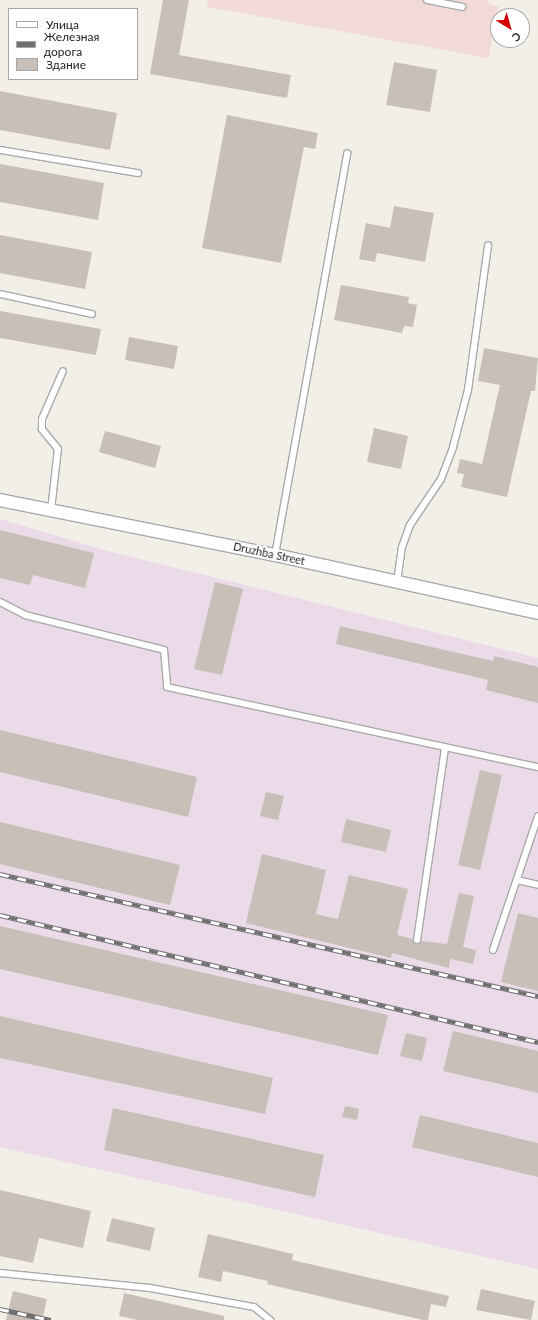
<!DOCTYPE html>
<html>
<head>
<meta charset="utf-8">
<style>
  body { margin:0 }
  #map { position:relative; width:538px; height:1320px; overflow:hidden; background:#f2efe9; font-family:Lato,sans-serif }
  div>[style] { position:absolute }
  .commercial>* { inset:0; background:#f2dad9 }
  .industrial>* { inset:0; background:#ebdbe8 }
  .building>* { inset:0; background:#c7bfb8 }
  .roads { filter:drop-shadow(1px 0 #a9a9a9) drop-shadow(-1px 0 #a9a9a9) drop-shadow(0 1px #a9a9a9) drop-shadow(0 -1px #a9a9a9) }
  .lane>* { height:6px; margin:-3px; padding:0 3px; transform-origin:3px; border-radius:3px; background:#fff }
  .street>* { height:12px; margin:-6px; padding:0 6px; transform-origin:6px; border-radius:6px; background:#fff }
  .rail>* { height:4.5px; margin-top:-2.25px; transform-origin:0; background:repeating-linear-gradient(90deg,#fff 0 9px,#707070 0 18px); box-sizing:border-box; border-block:1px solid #707070 }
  span { translate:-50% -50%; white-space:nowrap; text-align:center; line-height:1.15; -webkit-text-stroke:3.5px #fff; paint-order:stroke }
  .street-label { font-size:11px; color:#222 }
  .legend { position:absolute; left:8px; top:8px; width:130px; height:72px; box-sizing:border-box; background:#fff; border:1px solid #a7a7a7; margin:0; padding:5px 7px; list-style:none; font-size:12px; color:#222 }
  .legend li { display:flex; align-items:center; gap:8px; height:20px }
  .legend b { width:20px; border:1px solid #a7a7a7 }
  .north { position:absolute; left:490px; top:8px; width:40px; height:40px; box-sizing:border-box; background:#fff; border:1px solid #a7a7a7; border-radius:50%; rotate:143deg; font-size:11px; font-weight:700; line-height:16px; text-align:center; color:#222 }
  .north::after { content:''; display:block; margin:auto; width:14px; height:18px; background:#d40000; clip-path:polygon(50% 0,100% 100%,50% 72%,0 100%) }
</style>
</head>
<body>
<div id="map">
  <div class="commercial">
    <div style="clip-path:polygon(207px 0,489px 0,488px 3px,499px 7px,488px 58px,208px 7px)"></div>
  </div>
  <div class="industrial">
    <div style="clip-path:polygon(0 519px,108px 551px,538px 658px,538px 1269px,0 1147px)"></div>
  </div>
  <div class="building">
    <div style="clip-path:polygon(163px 0,189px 0,179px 55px,291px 75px,287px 98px,150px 74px)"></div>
    <div style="clip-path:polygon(394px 62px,437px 70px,430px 112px,386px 105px)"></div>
    <div style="clip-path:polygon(0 91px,117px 113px,110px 150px,0 130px)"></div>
    <div style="clip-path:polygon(227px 115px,318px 133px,315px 149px,304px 147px,281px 263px,202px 248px)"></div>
    <div style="clip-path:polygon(0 164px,104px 183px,98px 220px,0 202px)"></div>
    <div style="clip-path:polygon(394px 206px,434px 213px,425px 262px,377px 253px,375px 262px,359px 259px,366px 223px,390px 228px)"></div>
    <div style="clip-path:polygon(0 235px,92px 252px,85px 289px,0 273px)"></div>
    <div style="clip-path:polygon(341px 285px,409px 297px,408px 303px,417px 305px,413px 327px,404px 326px,402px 333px,334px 320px)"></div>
    <div style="clip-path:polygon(0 311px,101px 329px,96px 355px,0 338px)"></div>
    <div style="clip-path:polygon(129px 337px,178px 346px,174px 369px,125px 360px)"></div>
    <div style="clip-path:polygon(484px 348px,538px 358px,535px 391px,531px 391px,507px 497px,461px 487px,464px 474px,457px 473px,460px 459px,482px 464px,500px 385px,478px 381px)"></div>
    <div style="clip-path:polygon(374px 428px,408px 436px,401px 469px,367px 462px)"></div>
    <div style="clip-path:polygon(105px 431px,161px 446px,155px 468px,99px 452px)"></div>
    <div style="clip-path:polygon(0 530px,94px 553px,85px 588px,33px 575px,30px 585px,0 578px)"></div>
    <div style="clip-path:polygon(215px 582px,243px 589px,222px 675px,194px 669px)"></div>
    <div style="clip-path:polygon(340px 626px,493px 661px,494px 656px,538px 667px,538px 703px,486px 690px,488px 680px,336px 644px)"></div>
    <div style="clip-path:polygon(0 730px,197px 777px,188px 817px,0 772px)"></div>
    <div style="clip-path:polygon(480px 770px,502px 775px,480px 870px,458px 865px)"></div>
    <div style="clip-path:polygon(266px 792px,284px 796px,278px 820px,260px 816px)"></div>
    <div style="clip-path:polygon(346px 819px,391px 830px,386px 852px,341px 842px)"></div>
    <div style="clip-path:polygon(0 822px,180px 865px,170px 905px,0 864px)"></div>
    <div style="clip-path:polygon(262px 854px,326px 870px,316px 914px,338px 919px,349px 875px,408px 889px,397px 935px,413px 939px,416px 944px,421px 941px,447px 944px,459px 893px,474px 896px,463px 947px,476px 950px,473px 964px,450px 959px,449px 968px,392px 953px,391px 958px,246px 923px)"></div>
    <div style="clip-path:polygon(518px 913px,538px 918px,538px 991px,501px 982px)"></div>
    <div style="clip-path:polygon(0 926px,388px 1015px,378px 1055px,0 969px)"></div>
    <div style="clip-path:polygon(0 1016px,273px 1078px,265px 1114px,0 1058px)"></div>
    <div style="clip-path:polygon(453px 1031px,538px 1051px,538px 1093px,443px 1071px)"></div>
    <div style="clip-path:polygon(406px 1033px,427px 1038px,422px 1061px,400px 1056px)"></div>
    <div style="clip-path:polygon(345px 1106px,359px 1109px,357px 1120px,342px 1117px)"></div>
    <div style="clip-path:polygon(113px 1108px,324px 1155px,315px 1197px,104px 1150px)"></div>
    <div style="clip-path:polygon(420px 1115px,538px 1143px,538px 1177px,412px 1147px)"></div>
    <div style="clip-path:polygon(0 1190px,91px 1211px,83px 1248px,39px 1238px,33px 1263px,0 1256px)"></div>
    <div style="clip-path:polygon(112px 1218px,155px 1228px,150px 1251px,106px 1241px)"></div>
    <div style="clip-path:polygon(208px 1234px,293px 1254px,292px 1260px,449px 1296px,446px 1307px,431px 1304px,428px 1320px,423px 1320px,267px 1284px,268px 1281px,223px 1271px,221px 1282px,198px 1277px)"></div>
    <div style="clip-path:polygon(481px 1289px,535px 1301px,531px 1320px,476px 1310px)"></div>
    <div style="clip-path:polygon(13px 1291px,47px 1299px,42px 1320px,6px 1320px)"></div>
    <div style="clip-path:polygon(124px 1293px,224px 1316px,224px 1320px,138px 1320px,119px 1316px)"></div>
  </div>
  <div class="roads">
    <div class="lane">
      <div style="left:427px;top:0;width:36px;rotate:11deg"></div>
      <div style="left:0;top:150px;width:140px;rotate:9.5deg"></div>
      <div style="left:0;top:294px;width:94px;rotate:12.3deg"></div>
      <div style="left:51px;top:510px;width:61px;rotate:-83.5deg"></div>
      <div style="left:58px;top:449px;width:26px;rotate:-129deg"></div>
      <div style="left:42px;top:429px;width:10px;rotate:-90deg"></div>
      <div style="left:42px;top:419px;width:52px;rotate:-66.4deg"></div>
      <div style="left:275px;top:555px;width:408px;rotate:-79.8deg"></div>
      <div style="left:397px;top:582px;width:35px;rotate:-82deg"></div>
      <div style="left:402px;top:547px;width:23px;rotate:-70deg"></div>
      <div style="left:410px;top:525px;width:55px;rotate:-56deg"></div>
      <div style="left:441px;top:479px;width:34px;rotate:-69deg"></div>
      <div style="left:453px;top:447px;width:59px;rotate:-75.3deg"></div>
      <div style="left:468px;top:390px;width:146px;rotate:-82.1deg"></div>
      <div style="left:0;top:602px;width:28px;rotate:27deg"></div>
      <div style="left:25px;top:615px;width:143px;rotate:14.1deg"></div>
      <div style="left:164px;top:650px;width:37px;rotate:85deg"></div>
      <div style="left:167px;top:687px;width:380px;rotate:12.2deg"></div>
      <div style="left:517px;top:880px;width:22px;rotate:13deg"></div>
      <div style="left:417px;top:940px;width:195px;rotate:-81.7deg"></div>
      <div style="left:493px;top:950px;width:141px;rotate:-71.4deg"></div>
      <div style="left:0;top:1273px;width:151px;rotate:5.7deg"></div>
      <div style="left:150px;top:1288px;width:106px;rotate:10.4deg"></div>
      <div style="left:254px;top:1307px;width:21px;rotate:39deg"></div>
    </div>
    <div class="street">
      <div style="left:0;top:500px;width:280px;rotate:11.3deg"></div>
      <div style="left:275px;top:555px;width:269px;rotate:12.4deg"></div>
    </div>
  </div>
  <div class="rail">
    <div style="left:0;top:874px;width:552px;rotate:12.78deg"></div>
    <div style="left:0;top:915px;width:553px;rotate:13.28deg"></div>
    <div style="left:0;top:1309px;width:52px;rotate:12.2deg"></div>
  </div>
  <div class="street-label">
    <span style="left:269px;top:554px;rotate:12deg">Druzhba Street</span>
  </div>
  <ul class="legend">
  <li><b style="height:5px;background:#fff"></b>Улица</li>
  <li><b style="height:5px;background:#707070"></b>Железная дорога</li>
  <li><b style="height:11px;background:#c7bfb8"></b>Здание</li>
  </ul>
  <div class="north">С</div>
</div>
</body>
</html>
